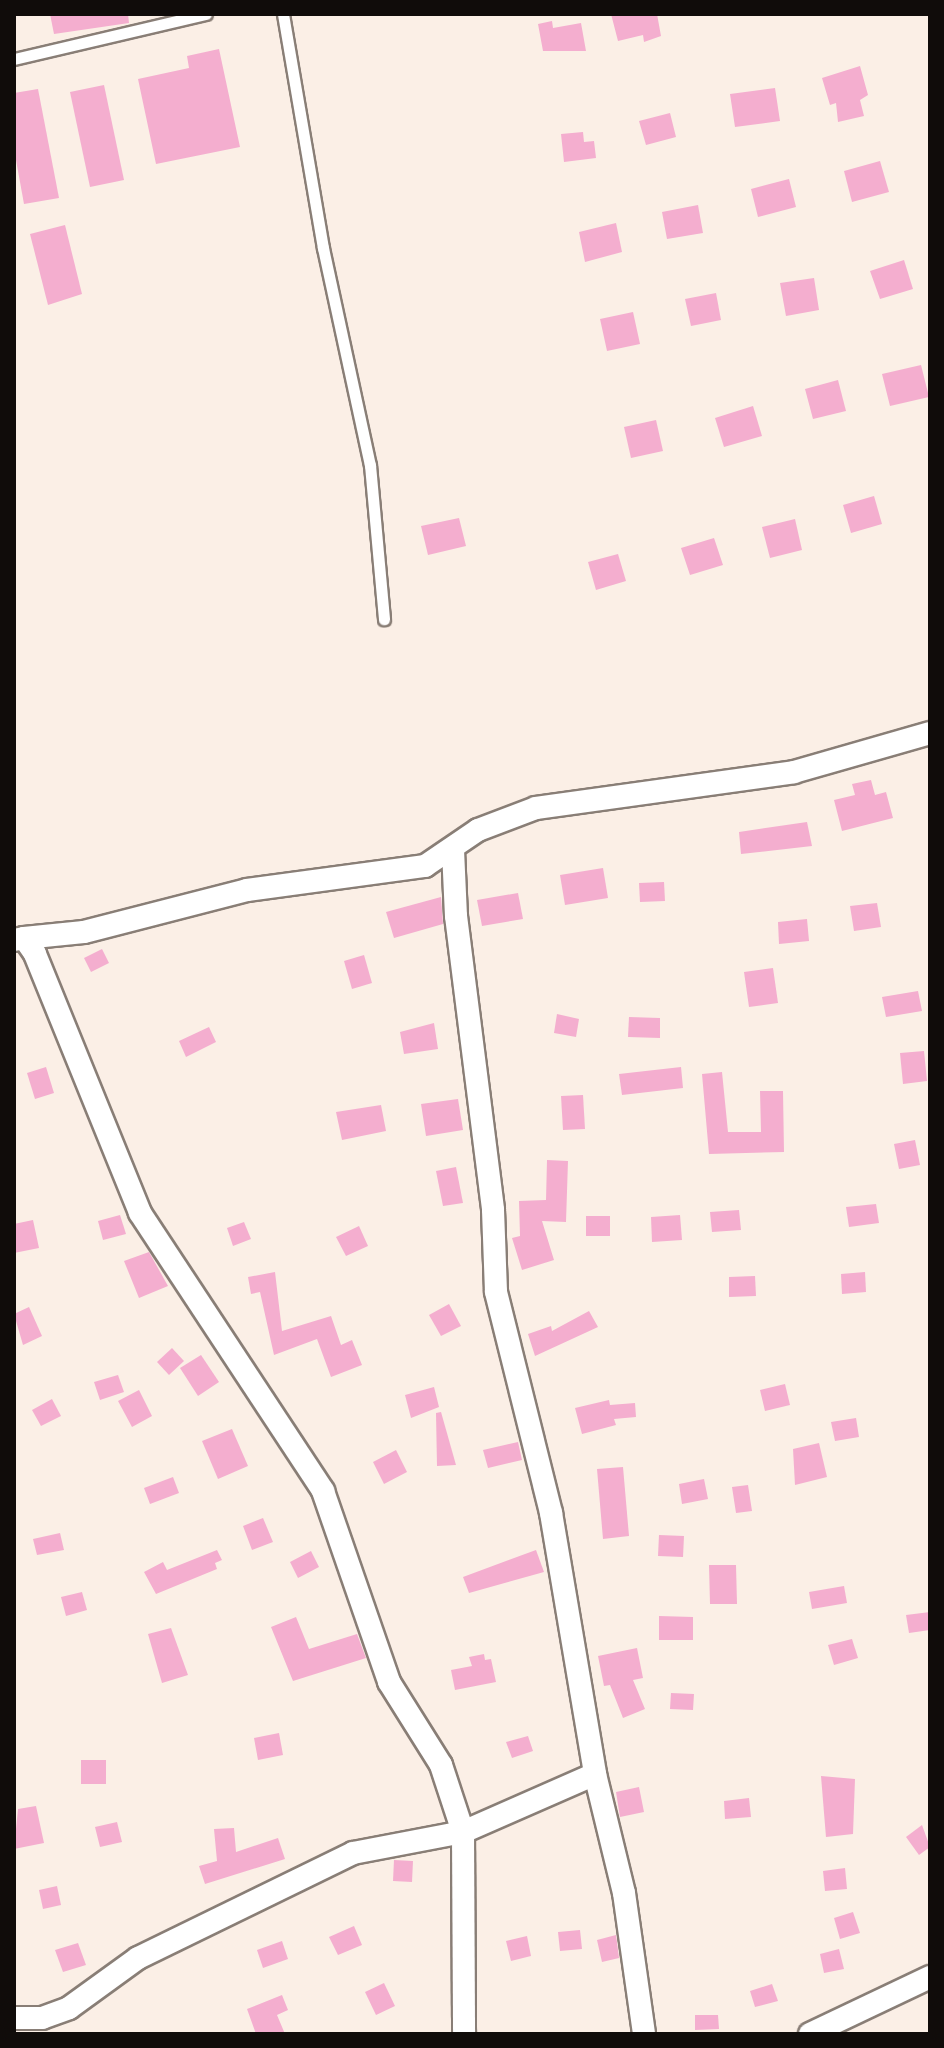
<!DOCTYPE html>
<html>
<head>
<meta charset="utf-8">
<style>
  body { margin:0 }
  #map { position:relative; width:944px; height:2048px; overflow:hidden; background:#fbefe6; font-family:Montserrat,sans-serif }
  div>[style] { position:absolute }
  .building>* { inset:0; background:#f4aecf }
  .roads { filter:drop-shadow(2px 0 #897e76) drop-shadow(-2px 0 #897e76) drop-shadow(0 2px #897e76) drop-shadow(0 -2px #897e76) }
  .service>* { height:11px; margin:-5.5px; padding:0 5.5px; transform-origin:5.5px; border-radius:5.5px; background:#fff }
  .minor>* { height:22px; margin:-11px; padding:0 11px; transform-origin:11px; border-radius:11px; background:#fff }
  span { translate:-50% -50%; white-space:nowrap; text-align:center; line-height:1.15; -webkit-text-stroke:6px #fff; paint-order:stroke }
  .frame { position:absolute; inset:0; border:16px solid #100c0a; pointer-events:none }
</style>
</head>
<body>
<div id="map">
  <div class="building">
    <div style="clip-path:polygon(50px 14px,128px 14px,129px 23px,54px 34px)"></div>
    <div style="clip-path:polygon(611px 14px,657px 14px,661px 36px,644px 42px,643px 35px,618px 41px)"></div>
    <div style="clip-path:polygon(552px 21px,553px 28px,581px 23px,586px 51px,543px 51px,538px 24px)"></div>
    <div style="clip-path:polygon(219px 49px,240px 147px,156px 164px,138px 79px,189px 68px,187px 56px)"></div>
    <div style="clip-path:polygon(860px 66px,868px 95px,860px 100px,864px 116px,838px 122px,836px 103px,830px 105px,822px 78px)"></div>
    <div style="clip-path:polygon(104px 85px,124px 180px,90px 187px,70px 92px)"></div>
    <div style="clip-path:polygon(775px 88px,780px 121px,735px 127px,730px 94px)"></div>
    <div style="clip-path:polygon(38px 89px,59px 198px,24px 204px,14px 149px,14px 93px)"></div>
    <div style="clip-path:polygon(670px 113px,676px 137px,646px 145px,639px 121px)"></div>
    <div style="clip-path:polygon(583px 132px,584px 142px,594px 141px,596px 158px,564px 162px,561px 134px)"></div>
    <div style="clip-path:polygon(880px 161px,889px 192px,852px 202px,844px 171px)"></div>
    <div style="clip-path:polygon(789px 179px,796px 207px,758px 217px,751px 189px)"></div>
    <div style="clip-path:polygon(698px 205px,703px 233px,667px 239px,662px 212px)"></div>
    <div style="clip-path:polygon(616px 223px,622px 252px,585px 262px,579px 232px)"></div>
    <div style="clip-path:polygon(65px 225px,82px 294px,48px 305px,30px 234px)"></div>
    <div style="clip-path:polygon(904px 260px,913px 289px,880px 299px,870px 271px)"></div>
    <div style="clip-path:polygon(814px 278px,819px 310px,786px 316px,780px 283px)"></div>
    <div style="clip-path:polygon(716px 293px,721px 320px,691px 326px,685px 299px)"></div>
    <div style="clip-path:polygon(633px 312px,640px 344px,607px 351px,600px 319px)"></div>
    <div style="clip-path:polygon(921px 365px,929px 397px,890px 406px,882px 374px)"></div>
    <div style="clip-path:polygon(838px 380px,846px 411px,813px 419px,805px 389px)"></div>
    <div style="clip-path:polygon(753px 406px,762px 436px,724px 447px,715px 418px)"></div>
    <div style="clip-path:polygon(656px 420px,663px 451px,631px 458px,624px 427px)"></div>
    <div style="clip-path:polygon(874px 496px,882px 524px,851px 533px,843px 505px)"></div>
    <div style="clip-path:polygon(459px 518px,466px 546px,428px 555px,421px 526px)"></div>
    <div style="clip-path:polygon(795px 519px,802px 550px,770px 558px,762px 527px)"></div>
    <div style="clip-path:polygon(714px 538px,723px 565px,690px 575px,681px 548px)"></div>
    <div style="clip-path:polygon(618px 554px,626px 581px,596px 590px,588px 562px)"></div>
    <div style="clip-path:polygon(871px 780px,875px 795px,886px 792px,893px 818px,842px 831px,834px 800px,855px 795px,852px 784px)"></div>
    <div style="clip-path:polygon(807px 822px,812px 846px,741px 854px,739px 832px)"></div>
    <div style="clip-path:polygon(603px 868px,608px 898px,565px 905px,560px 875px)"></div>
    <div style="clip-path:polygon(664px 882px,665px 901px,640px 902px,639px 883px)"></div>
    <div style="clip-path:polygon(518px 893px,523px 919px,482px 926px,477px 900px)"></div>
    <div style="clip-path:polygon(441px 897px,443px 924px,394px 938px,386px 912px)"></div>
    <div style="clip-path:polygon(877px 903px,881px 927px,854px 931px,850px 906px)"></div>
    <div style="clip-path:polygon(807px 919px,809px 941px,779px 944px,778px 922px)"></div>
    <div style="clip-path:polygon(102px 949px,109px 963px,91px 972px,84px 958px)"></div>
    <div style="clip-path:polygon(364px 955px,372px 983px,352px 989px,344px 961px)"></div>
    <div style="clip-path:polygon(773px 968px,778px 1003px,749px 1007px,744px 972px)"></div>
    <div style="clip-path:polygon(918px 991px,922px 1011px,886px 1017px,882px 997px)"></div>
    <div style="clip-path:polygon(557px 1014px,579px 1019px,576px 1037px,554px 1033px)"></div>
    <div style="clip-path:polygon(629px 1017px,660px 1018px,660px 1038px,628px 1037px)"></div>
    <div style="clip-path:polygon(434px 1023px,438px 1049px,404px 1054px,400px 1032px)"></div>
    <div style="clip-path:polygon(209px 1027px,216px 1042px,186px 1057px,179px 1041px)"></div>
    <div style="clip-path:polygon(924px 1051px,927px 1081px,903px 1084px,900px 1053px)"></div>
    <div style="clip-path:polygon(46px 1067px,54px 1093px,35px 1099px,27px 1073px)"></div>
    <div style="clip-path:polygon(681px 1067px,683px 1088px,622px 1095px,619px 1074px)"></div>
    <div style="clip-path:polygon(722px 1072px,728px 1132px,761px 1132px,760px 1091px,783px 1091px,784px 1152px,709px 1154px,702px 1074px)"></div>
    <div style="clip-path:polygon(583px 1095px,585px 1129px,563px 1130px,561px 1096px)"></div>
    <div style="clip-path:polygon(458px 1099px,463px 1130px,426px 1136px,421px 1104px)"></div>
    <div style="clip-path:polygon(381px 1105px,386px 1131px,342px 1140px,336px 1112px)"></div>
    <div style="clip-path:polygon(915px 1140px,920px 1165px,899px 1169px,894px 1144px)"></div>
    <div style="clip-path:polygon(547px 1160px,568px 1161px,566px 1222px,542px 1221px,554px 1260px,522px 1270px,512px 1238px,520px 1236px,519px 1201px,546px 1200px)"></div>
    <div style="clip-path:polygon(456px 1167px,463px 1203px,443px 1206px,436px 1171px)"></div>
    <div style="clip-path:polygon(876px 1204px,879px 1223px,849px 1227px,846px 1207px)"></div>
    <div style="clip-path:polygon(739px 1210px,741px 1230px,712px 1232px,710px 1212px)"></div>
    <div style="clip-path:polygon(120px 1215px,126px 1234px,103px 1240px,98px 1221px)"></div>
    <div style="clip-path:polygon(680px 1215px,682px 1240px,652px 1242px,651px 1217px)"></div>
    <div style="clip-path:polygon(586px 1216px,610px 1216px,610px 1236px,586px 1236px)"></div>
    <div style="clip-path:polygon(33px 1220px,39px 1248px,14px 1253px,14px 1224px)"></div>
    <div style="clip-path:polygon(244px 1222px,251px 1239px,233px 1246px,227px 1228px)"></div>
    <div style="clip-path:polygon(359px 1226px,368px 1246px,346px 1256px,336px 1237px)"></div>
    <div style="clip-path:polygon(149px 1252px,168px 1286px,139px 1298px,124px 1261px)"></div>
    <div style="clip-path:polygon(275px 1272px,282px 1331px,331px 1316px,341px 1345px,352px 1340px,362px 1365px,331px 1377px,317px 1339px,274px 1355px,260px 1292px,251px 1294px,248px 1277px)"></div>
    <div style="clip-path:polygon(865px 1272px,866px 1292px,842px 1294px,841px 1274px)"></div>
    <div style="clip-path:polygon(755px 1276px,756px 1296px,729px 1297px,729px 1277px)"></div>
    <div style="clip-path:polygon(449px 1304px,461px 1326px,441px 1336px,429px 1315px)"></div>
    <div style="clip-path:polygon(29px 1307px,42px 1336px,23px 1345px,14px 1314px)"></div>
    <div style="clip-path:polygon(589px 1311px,598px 1327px,535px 1356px,528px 1334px,551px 1326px,552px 1331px)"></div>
    <div style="clip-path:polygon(172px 1348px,184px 1361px,169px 1375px,157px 1362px)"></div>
    <div style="clip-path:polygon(201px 1355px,219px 1382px,198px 1396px,180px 1368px)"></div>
    <div style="clip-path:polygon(118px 1375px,124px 1392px,100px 1400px,94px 1382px)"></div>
    <div style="clip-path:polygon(785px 1384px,790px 1405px,765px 1411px,760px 1390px)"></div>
    <div style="clip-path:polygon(434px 1387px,439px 1407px,411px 1418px,405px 1395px)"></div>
    <div style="clip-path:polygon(139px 1390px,152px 1416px,132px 1427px,118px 1401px)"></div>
    <div style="clip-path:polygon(52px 1399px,61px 1416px,41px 1426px,32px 1410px)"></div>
    <div style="clip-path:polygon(609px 1400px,610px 1405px,635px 1403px,636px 1417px,614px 1419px,616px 1425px,582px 1434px,575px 1408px)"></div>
    <div style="clip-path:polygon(441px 1412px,456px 1465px,437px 1466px,436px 1413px)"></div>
    <div style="clip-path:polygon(856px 1418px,859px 1437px,835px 1441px,831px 1422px)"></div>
    <div style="clip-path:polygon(232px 1429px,248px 1466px,218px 1479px,202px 1441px)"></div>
    <div style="clip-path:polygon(518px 1442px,522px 1460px,488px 1468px,483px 1450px)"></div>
    <div style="clip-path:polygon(819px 1443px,827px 1477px,795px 1485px,793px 1449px)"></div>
    <div style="clip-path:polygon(396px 1450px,407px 1472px,384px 1484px,373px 1462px)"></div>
    <div style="clip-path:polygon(623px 1467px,629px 1536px,603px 1539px,597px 1469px)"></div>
    <div style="clip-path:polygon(173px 1477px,179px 1493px,150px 1504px,144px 1488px)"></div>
    <div style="clip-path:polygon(704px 1479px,708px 1499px,682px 1504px,679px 1484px)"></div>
    <div style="clip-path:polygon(748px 1485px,752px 1511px,736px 1513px,732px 1487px)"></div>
    <div style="clip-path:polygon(263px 1518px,273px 1542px,252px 1550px,243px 1526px)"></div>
    <div style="clip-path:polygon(60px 1533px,64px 1550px,37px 1555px,33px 1539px)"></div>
    <div style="clip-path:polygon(659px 1535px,684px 1536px,683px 1557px,658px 1556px)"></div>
    <div style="clip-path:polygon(217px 1550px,222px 1560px,215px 1563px,217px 1569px,156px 1594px,144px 1572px,163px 1562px,167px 1570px)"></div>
    <div style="clip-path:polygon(536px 1550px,544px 1572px,469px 1593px,463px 1577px)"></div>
    <div style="clip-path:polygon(311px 1551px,319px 1567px,298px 1578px,290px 1562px)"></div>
    <div style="clip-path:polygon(709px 1565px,736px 1565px,737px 1604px,710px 1604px)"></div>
    <div style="clip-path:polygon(844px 1586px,847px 1603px,812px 1609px,809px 1592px)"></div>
    <div style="clip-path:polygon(82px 1592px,87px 1610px,66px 1616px,61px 1597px)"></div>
    <div style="clip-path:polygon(930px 1612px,930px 1630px,909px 1633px,906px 1615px)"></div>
    <div style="clip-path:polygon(659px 1616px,693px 1617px,693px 1640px,659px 1640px)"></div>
    <div style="clip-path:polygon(296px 1617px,309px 1649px,357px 1634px,366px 1658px,293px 1681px,271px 1627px)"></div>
    <div style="clip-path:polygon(171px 1628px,188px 1675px,162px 1683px,148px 1634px)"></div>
    <div style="clip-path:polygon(852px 1639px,858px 1658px,834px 1665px,828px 1645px)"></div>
    <div style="clip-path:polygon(637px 1648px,643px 1678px,633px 1680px,645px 1709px,623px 1718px,610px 1685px,604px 1686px,598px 1656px)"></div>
    <div style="clip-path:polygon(484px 1654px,485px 1660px,491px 1659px,496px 1682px,455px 1690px,451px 1670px,472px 1666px,469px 1657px)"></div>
    <div style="clip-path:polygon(671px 1693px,694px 1694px,693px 1710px,670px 1709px)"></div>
    <div style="clip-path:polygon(279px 1733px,283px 1755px,258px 1760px,254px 1738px)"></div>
    <div style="clip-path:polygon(528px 1736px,533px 1751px,512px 1758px,506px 1742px)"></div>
    <div style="clip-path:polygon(81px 1760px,106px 1760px,106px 1784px,81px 1784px)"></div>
    <div style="clip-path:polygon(821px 1776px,855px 1779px,853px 1834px,826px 1837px)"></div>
    <div style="clip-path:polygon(639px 1787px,644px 1812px,620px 1817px,616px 1792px)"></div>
    <div style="clip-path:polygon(749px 1798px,751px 1817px,725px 1819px,724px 1801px)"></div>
    <div style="clip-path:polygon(36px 1806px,44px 1843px,14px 1849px,18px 1809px)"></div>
    <div style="clip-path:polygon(117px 1822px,122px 1842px,100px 1847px,95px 1827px)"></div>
    <div style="clip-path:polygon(922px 1825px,930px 1847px,919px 1855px,906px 1837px)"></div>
    <div style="clip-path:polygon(234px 1828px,236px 1852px,278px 1838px,285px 1859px,205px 1884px,199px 1866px,217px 1861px,214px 1829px)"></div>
    <div style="clip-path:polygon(394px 1860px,413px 1861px,412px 1882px,393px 1881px)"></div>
    <div style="clip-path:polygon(845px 1868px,847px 1889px,825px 1891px,823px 1871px)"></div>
    <div style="clip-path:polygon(57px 1886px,61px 1905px,43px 1909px,39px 1890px)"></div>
    <div style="clip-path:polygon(853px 1912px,860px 1933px,840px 1939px,834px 1918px)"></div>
    <div style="clip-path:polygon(354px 1926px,362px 1945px,338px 1955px,329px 1937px)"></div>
    <div style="clip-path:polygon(580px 1930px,582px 1949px,560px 1951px,558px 1932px)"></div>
    <div style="clip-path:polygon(616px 1935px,619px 1958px,602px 1962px,597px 1940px)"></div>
    <div style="clip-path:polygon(527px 1936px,531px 1956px,511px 1961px,506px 1941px)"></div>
    <div style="clip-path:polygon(282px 1941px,288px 1959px,263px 1968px,257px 1950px)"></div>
    <div style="clip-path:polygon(78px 1943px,86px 1965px,63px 1972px,55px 1950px)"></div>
    <div style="clip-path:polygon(839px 1949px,844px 1969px,824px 1973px,820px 1954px)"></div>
    <div style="clip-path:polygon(384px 1983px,395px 2006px,376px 2015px,365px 1992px)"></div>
    <div style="clip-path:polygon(772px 1984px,778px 2001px,755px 2007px,750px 1991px)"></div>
    <div style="clip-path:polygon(282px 1995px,288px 2010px,277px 2015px,285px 2034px,256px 2034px,247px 2009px)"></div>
    <div style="clip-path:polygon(695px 2015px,718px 2015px,719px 2029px,695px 2030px)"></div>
  </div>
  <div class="roads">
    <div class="service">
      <div style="left:283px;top:14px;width:237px;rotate:80.3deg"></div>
      <div style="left:323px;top:248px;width:222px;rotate:77.8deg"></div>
      <div style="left:370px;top:465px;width:155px;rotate:84.8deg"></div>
      <div style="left:14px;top:59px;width:197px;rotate:-13.2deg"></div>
    </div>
    <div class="minor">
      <div style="left:453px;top:850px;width:66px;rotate:87.4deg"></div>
      <div style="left:456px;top:916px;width:296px;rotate:82.8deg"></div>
      <div style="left:493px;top:1210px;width:82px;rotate:87.9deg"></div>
      <div style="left:496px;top:1292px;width:228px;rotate:76deg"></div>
      <div style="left:551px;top:1513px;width:265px;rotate:80.4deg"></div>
      <div style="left:595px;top:1774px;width:122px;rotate:76.3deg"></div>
      <div style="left:624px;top:1893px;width:142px;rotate:81.9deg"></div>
      <div style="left:24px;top:938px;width:60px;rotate:-5.7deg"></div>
      <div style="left:84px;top:932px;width:168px;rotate:-14.4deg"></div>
      <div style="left:247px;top:890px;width:180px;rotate:-7.7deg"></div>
      <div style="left:425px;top:866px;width:64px;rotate:-34.2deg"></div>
      <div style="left:478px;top:830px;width:62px;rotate:-20.8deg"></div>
      <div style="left:536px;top:808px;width:260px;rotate:-7.9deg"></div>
      <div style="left:794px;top:772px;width:141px;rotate:-16deg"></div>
      <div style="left:14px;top:940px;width:10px;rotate:-11deg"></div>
      <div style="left:24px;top:938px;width:19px;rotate:55deg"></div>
      <div style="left:35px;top:954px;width:279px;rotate:67.9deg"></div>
      <div style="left:140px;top:1213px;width:333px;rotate:56.6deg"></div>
      <div style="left:323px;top:1491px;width:202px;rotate:70.9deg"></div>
      <div style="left:389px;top:1682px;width:98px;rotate:57.9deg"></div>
      <div style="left:441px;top:1765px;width:71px;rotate:71.8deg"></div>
      <div style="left:463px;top:1832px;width:202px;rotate:89.7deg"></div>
      <div style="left:14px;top:2018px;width:28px"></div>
      <div style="left:42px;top:2018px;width:29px;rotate:-20deg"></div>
      <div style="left:69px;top:2008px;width:85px;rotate:-35.9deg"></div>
      <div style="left:138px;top:1958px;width:239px;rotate:-26deg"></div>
      <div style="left:353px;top:1853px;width:112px;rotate:-10.8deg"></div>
      <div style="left:463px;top:1832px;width:144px;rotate:-23.7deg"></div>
      <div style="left:810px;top:2034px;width:133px;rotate:-25.4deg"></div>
    </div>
  </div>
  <div class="frame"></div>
</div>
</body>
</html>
